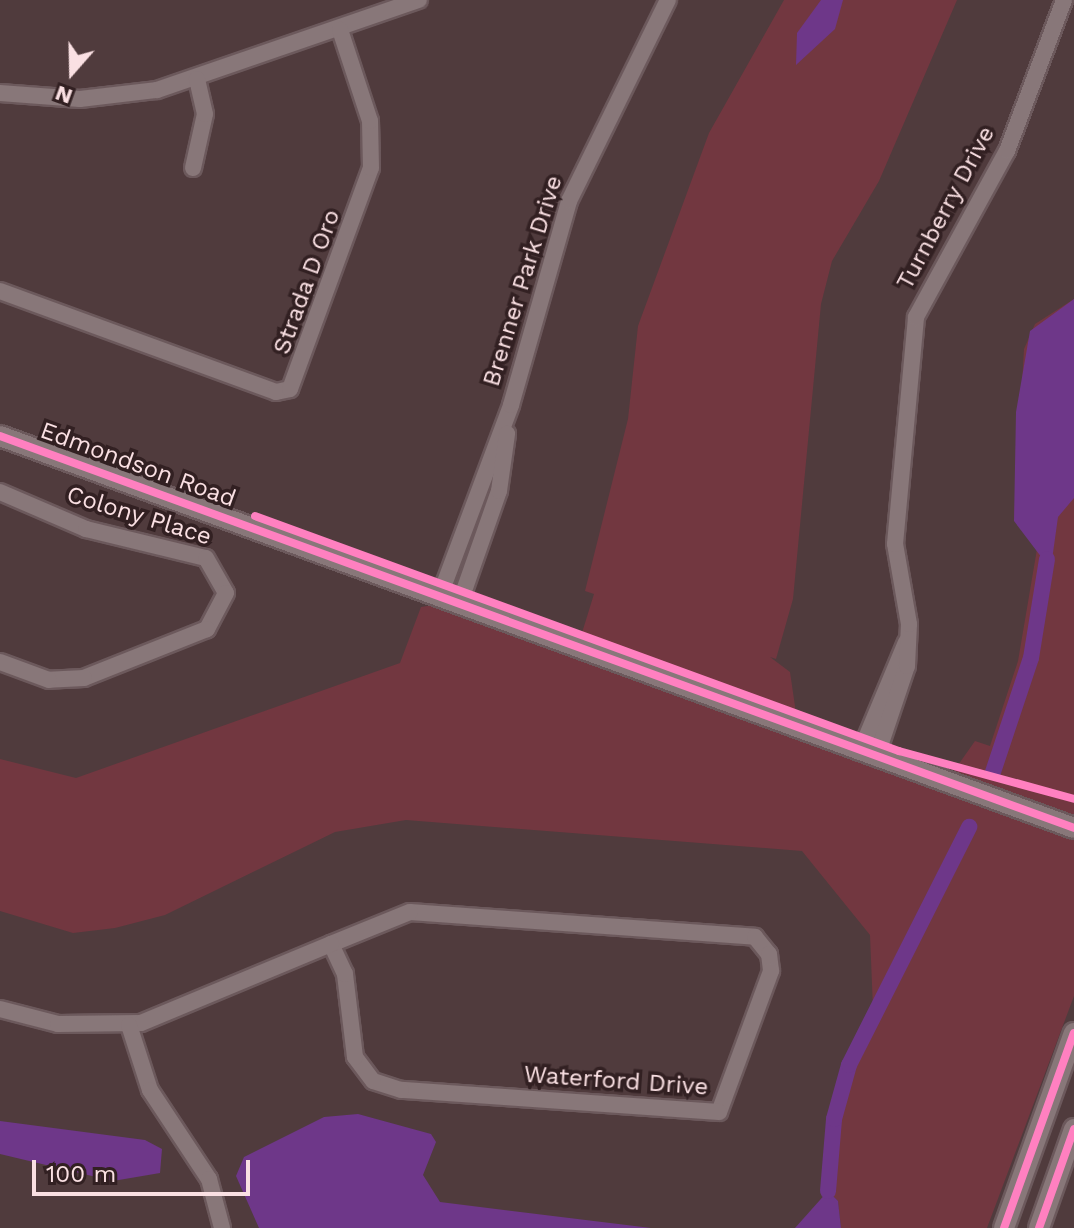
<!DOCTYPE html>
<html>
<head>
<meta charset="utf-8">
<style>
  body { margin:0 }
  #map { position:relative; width:1074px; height:1228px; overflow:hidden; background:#503b3d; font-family:"Work Sans",sans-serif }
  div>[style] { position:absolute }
  .green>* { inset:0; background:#723740 }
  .water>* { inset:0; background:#6e3789 }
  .canal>* { height:16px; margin:-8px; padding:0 8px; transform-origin:8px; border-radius:8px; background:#6e3789 }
  .roads { filter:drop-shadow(2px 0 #6c595c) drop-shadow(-2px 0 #6c595c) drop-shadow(0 2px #6c595c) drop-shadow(0 -2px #6c595c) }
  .minor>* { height:16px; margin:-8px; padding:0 8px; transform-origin:8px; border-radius:8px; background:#887779 }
  .tertiary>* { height:20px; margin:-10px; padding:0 10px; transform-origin:10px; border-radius:10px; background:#887779 }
  .cycleway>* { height:8px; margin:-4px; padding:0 4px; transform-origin:4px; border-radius:4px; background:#ff80c0 }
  span { translate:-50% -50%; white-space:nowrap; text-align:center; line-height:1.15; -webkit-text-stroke:7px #322022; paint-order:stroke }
  .street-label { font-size:24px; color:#fae0e3 }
  .north { position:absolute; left:32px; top:32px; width:80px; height:80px; -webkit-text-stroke:6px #322022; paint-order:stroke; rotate:200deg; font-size:22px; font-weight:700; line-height:32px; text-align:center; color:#fae0e3 }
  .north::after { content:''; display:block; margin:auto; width:28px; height:36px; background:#fae0e3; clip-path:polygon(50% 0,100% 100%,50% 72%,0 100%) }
  .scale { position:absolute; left:32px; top:1160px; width:218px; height:36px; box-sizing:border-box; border:4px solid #fae0e3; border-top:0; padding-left:10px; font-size:24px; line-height:28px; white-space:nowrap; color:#fae0e3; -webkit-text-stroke:6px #322022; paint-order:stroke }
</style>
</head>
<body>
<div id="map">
  <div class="green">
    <div style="clip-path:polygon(784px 0,957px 0,879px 181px,832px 261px,821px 304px,793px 599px,776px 659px,770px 657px,790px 672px,797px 720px,490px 607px,581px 636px,594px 594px,585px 591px,628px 419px,638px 326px,709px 133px)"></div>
    <div style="clip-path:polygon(1074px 299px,1074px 819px,951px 775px,975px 741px,990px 746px,1018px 661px,1037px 549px,1014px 520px,1024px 349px,1035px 324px)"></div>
    <div style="clip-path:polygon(433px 605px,1074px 837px,1074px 996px,987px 1228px,841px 1228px,838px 1201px,828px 1191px,834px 1119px,873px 1009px,870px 935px,802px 851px,406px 820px,335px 832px,165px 915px,115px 928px,73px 933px,0 911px,0 759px,76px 778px,400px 663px,421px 607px)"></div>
  </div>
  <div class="water">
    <div style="clip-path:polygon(821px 0,843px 0,835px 29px,796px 65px,797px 33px)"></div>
    <div style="clip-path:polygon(1074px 299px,1074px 498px,1058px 517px,1052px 560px,1042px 558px,1014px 521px,1016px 412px,1030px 331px)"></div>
    <div style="clip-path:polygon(358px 1114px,431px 1134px,436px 1142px,423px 1175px,440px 1202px,651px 1228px,259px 1228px,236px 1176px,244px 1157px,324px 1117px)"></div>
    <div style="clip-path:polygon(0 1121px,145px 1140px,162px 1149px,160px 1173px,113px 1181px,0 1154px)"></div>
    <div style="clip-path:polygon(828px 1191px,838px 1201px,841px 1228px,795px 1228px)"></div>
  </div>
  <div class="canal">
    <div style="left:993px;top:772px;width:120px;rotate:-71.6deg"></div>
    <div style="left:1031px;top:658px;width:100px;rotate:-80.8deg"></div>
    <div style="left:828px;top:1191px;width:72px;rotate:-85.2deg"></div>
    <div style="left:834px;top:1119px;width:56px;rotate:-74.5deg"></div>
    <div style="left:849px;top:1065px;width:267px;rotate:-63.2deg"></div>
  </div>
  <div class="roads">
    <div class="minor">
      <div style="left:0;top:93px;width:80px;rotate:4.3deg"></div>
      <div style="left:80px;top:99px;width:78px;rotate:-6.7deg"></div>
      <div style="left:157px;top:90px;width:277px;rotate:-19deg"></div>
      <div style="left:193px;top:168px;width:55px;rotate:-77.5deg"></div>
      <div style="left:205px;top:114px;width:36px;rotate:-103deg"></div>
      <div style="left:0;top:291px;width:294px;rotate:20.1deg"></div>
      <div style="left:276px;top:392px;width:14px;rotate:-12deg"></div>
      <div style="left:290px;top:389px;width:235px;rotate:-69.9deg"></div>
      <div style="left:371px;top:168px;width:47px;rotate:-91.2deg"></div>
      <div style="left:370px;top:121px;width:96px;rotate:-108.2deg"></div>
      <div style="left:0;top:492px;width:94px;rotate:23.3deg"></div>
      <div style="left:86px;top:529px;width:123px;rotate:13.6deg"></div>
      <div style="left:206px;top:558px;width:40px;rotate:60.3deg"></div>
      <div style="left:226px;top:593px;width:41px;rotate:117.8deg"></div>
      <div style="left:207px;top:629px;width:132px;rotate:158.3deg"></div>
      <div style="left:84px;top:678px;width:35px;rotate:177deg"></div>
      <div style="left:49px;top:680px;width:52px;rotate:-159.8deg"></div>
      <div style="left:439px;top:598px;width:206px;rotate:-69.5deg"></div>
      <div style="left:511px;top:405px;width:212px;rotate:-74.1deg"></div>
      <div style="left:569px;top:201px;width:224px;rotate:-63.8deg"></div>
      <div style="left:459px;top:605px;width:121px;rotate:-70.7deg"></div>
      <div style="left:499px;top:491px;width:58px;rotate:-82deg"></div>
      <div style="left:860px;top:752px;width:119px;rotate:-67.3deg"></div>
      <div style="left:876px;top:758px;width:97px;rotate:-71.4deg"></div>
      <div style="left:907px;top:666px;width:42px;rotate:-87.3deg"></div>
      <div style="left:909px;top:624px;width:81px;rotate:-99.9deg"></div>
      <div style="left:895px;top:544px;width:228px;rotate:-84.7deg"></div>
      <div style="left:916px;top:317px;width:189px;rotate:-61.3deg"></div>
      <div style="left:1007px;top:151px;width:161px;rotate:-69.3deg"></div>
      <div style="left:410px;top:912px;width:346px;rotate:4.1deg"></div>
      <div style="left:755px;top:937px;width:22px;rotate:51deg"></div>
      <div style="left:769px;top:954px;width:17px;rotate:83deg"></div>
      <div style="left:771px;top:971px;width:150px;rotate:110.2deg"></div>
      <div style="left:719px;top:1112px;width:319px;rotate:-176deg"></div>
      <div style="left:401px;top:1090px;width:29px;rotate:-162deg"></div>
      <div style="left:373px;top:1081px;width:30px;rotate:-127deg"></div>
      <div style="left:355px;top:1057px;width:84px;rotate:-96.9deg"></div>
      <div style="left:345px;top:974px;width:33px;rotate:-115deg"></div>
      <div style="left:331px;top:944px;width:85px;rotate:-22.1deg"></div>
      <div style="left:0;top:1009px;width:60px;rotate:14.5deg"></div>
      <div style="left:58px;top:1024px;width:83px;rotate:-0.7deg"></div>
      <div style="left:141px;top:1023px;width:206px;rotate:-22.6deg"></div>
      <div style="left:129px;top:1025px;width:68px;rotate:72.1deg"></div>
      <div style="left:150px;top:1090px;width:107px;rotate:56.5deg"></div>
      <div style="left:209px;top:1179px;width:51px;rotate:75.1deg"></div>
    </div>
    <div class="tertiary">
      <div style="left:0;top:436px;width:1143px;rotate:20.05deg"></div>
      <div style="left:1004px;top:1228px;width:207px;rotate:-70.3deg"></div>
      <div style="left:1039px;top:1228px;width:105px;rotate:-70.5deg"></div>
    </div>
  </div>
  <div class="cycleway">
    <div style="left:0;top:436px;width:1143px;rotate:20.05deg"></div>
    <div style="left:255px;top:516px;width:686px;rotate:20.05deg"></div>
    <div style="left:899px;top:751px;width:181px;rotate:15.3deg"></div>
    <div style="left:1004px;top:1228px;width:207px;rotate:-70.3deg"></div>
    <div style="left:1039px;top:1228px;width:105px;rotate:-70.5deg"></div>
  </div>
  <div class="street-label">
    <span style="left:946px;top:208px;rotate:-62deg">Turnberry Drive</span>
    <span style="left:523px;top:281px;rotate:-73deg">Brenner Park Drive</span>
    <span style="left:307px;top:282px;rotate:-70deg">Strada D Oro</span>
    <span style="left:138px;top:465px;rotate:20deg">Edmondson Road</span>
    <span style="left:139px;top:516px;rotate:17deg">Colony Place</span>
    <span style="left:616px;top:1081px;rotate:4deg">Waterford Drive</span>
  </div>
  <div class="north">N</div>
  <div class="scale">100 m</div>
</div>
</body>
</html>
